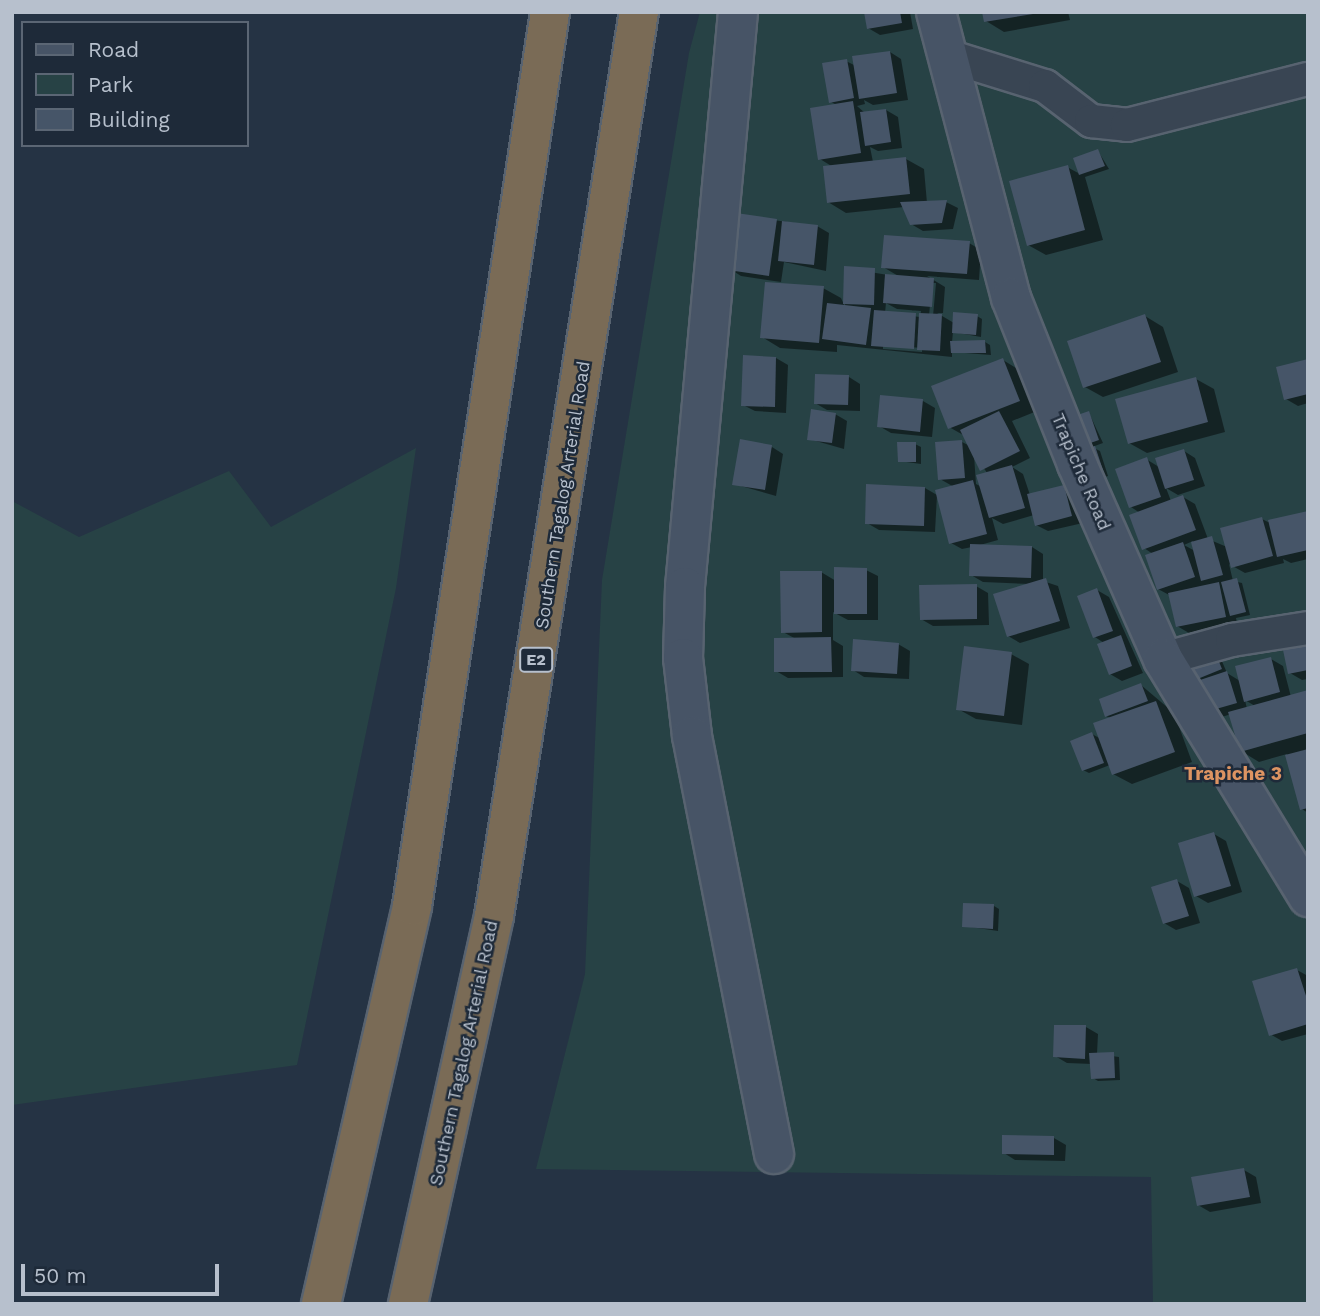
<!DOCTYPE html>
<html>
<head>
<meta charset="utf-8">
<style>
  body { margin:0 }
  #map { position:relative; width:1320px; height:1316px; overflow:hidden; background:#253344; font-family:"Work Sans",sans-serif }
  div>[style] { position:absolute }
  .green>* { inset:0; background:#274245 }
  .shadow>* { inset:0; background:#0007 }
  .building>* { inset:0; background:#465568 }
  .roads { filter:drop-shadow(2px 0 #586370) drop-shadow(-2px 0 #586370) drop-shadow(0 2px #586370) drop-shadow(0 -2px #586370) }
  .street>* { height:32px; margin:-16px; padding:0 16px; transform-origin:16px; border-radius:16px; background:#394553 }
  .secondary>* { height:38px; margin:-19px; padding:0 19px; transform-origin:19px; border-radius:19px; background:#475466 }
  .highway>* { height:38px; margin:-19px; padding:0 19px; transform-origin:19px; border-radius:19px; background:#7a6b56 }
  span { translate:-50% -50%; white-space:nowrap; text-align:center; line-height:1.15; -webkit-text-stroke:5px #1e2a39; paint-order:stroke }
  .shield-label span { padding:2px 5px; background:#1e2a39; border:2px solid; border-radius:5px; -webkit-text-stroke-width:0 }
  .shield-label { font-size:16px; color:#b7c0cd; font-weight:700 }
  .street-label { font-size:18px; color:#b7c0cd }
  .neighbourhood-label { font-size:19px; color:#dd9462; font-weight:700 }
  .frame { position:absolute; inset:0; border:14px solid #b7c0cd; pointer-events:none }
  .legend { position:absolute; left:21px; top:21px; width:228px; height:126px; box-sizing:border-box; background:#1e2a39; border:2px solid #5b6674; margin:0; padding:9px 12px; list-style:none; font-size:21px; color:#b7c0cd }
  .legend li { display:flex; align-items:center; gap:14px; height:35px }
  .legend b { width:35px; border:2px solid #5b6674 }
  .scale { position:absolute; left:21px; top:1264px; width:198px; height:32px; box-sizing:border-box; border:4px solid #b7c0cd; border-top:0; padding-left:9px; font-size:21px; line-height:24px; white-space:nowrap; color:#b7c0cd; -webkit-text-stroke:5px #1e2a39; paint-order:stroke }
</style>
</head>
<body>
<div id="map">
  <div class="green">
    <div style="clip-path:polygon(700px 12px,1308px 12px,1308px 1304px,1153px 1304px,1151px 1177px,536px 1169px,585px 974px,602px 580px,689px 53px)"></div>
    <div style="clip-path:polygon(416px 448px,396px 588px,297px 1065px,12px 1105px,12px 501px,79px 537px,229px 471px,271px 527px)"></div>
  </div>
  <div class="shadow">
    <div style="clip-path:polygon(865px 12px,910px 12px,913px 29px,880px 35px,868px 28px)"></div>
    <div style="clip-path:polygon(984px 12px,1068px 12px,1070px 20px,1004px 32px,986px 21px)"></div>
    <div style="clip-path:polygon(890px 52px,901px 59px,908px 100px,873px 105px,864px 100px,865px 104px,857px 106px,865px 113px,886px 110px,898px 117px,902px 148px,878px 151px,870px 147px,873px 162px,906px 159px,924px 169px,927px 203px,946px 202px,958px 208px,953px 229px,923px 231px,911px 224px,904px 207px,846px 213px,828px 202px,833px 167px,820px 159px,837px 105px,831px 102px,846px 61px,856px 66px)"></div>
    <div style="clip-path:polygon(1098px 151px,1109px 169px,1085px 177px,1103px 240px,1046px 255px,1028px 245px,1067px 167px,1080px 174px)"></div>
    <div style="clip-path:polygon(737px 215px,817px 226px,829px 233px,826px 271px,784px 262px,781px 282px,741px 276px,730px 269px)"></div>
    <div style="clip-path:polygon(evenodd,969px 243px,981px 250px,979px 280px,927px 276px,945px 287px,943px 313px,937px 313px,954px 323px,977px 316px,982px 319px,981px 337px,953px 332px,952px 342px,985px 342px,990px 345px,991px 355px,952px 352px,952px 357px,837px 345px,837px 352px,780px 348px,762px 337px,823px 288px,841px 298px,845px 307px,846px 268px,900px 277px,883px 267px,969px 243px,932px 283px,936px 283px,933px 316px,929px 316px,932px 283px,969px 243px,886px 303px,897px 309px,921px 311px,920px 317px,885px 313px,886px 303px,969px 243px,883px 345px,922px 348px,922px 352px,883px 349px,883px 345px)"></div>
    <div style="clip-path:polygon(1145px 316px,1163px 327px,1178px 372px,1103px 397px,1085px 387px)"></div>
    <div style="clip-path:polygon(776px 358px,788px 365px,786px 413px,755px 411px,743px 405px)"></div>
    <div style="clip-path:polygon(evenodd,1003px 360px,1021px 371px,1037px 411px,1012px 421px,1030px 458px,1012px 467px,1023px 474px,1030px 495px,1064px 487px,1076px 494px,1083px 523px,1048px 531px,1036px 525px,1034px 515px,1003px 524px,992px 518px,998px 540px,980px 545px,1032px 547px,1043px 554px,1043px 581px,1058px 586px,1070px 628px,1020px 643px,1008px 636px,1031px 584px,983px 582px,971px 575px,972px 547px,962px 549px,951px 543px,954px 487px,940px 479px,962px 442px,970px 446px,965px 436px,949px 427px,1003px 360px,974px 455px,988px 474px,982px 487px,976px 484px,974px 455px)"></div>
    <div style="clip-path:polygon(1308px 361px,1308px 403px,1298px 406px,1286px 399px)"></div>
    <div style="clip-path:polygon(849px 377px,860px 384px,860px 411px,827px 410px,815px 403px)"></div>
    <div style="clip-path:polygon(1196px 379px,1214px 389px,1225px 432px,1147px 453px,1129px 443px)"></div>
    <div style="clip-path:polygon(923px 401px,935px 408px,932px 437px,891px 433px,879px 426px)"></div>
    <div style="clip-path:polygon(1089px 413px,1103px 443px,1092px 447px,1100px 451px,1108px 476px,1093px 481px,1079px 453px)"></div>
    <div style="clip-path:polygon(835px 414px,847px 421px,844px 449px,809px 439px)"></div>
    <div style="clip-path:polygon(915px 444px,921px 447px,921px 464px,899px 461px)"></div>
    <div style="clip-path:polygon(772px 447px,783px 454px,776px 496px,734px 484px)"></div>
    <div style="clip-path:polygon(evenodd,1184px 451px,1195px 458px,1205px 486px,1178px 495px,1166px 488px,1171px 501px,1183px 497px,1195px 504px,1208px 539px,1227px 547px,1262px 519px,1268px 522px,1308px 513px,1308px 559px,1291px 563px,1283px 559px,1284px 563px,1245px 573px,1229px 564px,1233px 581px,1242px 583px,1250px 615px,1236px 618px,1237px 623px,1189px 633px,1177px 626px,1171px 596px,1158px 589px,1153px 554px,1144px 548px,1140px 513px,1131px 507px,1146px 459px,1159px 467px,1184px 451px,1193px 541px,1195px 551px,1184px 545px,1193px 541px)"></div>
    <div style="clip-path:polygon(925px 488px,937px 495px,935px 532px,879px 530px,867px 523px)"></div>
    <div style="clip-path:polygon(866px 570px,878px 576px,878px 620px,848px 620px,833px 612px,833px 640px,843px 646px,843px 677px,788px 678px,776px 671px,796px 639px,783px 632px,821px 572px,836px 581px)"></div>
    <div style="clip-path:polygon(976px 586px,988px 593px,989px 625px,933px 626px,921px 619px)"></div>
    <div style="clip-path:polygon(1097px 590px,1109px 597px,1143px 673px,1122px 681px,1110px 674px,1104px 643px,1095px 637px)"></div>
    <div style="clip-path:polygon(1308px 641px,1308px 679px,1302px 680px,1290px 673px)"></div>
    <div style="clip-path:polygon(898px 644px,910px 651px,909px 679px,864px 677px,853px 670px)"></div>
    <div style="clip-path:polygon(evenodd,1218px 652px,1227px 673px,1240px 681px,1271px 659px,1283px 666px,1291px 697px,1308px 692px,1308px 813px,1302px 809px,1287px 754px,1259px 762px,1241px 751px,1231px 714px,1222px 717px,1211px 710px,1202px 682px,1196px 679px,1218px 652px,1245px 700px,1255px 706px,1247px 709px,1245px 700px)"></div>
    <div style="clip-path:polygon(1011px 654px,1029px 664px,1022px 725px,976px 719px,958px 709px)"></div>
    <div style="clip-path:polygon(1141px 685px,1174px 713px,1192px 762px,1132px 784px,1113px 774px,1110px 765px,1089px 773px,1083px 770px,1092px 734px,1101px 739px,1111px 718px,1106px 716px)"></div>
    <div style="clip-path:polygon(1214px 834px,1226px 841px,1242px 892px,1208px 903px,1196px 896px)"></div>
    <div style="clip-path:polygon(1177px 881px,1189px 888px,1200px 923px,1176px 930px,1164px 923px)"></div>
    <div style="clip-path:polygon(994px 906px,999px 909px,998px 931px,964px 926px)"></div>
    <div style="clip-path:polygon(1297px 970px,1308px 976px,1308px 1034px,1282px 1041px,1270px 1034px)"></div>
    <div style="clip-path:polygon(1086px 1027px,1098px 1034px,1097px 1054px,1119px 1057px,1120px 1080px,1098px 1081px,1093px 1078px,1092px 1064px,1067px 1063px,1055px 1056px)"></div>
    <div style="clip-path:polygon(1054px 1138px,1066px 1145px,1065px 1161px,1015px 1160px,1004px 1153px)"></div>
    <div style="clip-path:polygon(1244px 1170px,1256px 1177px,1261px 1203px,1210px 1212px,1198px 1205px)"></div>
  </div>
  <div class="building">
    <div style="clip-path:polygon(864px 12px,900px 12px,902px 23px,867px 29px)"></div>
    <div style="clip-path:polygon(982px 12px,1033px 12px,1033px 14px,984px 22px)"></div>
    <div style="clip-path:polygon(890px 51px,897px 93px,859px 99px,852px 56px)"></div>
    <div style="clip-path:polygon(847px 59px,854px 98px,829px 103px,822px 63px)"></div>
    <div style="clip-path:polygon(853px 101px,861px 153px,818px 160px,810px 108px)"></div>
    <div style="clip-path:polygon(886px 109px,891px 142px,865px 146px,860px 112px)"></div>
    <div style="clip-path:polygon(1098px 149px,1105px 166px,1079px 175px,1073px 158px)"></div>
    <div style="clip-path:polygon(906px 157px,910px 194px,827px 203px,823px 166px)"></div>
    <div style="clip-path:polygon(1068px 165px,1085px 230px,1027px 246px,1009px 181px)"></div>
    <div style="clip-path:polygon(947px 200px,942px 223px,910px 225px,900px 202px)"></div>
    <div style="clip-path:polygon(736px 213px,777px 219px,769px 276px,728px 270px)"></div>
    <div style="clip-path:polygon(782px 221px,818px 225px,814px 265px,778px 261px)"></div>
    <div style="clip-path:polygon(884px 235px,970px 241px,967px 274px,881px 268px)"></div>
    <div style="clip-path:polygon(844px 266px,875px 268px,874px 305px,843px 304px)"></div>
    <div style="clip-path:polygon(885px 274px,934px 278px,932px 307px,883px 303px)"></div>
    <div style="clip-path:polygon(765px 282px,824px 286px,819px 343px,760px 338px)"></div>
    <div style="clip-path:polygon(827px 303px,871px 308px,866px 345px,822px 339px)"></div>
    <div style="clip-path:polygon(874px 310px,916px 313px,914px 349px,871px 346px)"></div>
    <div style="clip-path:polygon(953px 312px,978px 314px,976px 335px,952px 333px)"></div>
    <div style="clip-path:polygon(919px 313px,942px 314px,940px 351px,917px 350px)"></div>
    <div style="clip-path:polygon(1145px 314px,1161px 362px,1083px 388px,1067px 341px)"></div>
    <div style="clip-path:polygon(985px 340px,986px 353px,951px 353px,950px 341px)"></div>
    <div style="clip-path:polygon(743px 355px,776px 357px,775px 407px,741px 406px)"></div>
    <div style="clip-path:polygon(1003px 358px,1020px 401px,948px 429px,931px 386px)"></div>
    <div style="clip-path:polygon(1308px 359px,1308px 394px,1284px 400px,1276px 367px)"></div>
    <div style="clip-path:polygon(815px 374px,849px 375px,848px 405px,814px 404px)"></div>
    <div style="clip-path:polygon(1196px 377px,1208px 422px,1128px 444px,1115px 399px)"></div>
    <div style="clip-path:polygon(880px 395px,923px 399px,920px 432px,877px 427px)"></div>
    <div style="clip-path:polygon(811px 409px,836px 413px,832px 443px,807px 440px)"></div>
    <div style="clip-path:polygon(999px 411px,1020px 451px,980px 471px,960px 430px)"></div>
    <div style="clip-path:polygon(1089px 411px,1099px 440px,1076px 448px,1066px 419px)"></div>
    <div style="clip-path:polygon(740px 439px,772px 445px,765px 490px,732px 485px)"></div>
    <div style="clip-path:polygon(962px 440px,965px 478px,938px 480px,935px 442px)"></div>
    <div style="clip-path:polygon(897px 442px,916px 442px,916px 462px,898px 462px)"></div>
    <div style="clip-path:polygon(1095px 446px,1104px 473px,1086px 479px,1077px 452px)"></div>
    <div style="clip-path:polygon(1184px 449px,1194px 480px,1165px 489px,1155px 458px)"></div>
    <div style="clip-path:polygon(1147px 457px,1161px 497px,1129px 508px,1115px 469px)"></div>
    <div style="clip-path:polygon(1012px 465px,1025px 508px,989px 518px,976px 475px)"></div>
    <div style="clip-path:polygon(973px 480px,987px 534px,949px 544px,935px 490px)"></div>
    <div style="clip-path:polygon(866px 484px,925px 487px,924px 526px,865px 524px)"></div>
    <div style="clip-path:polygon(1064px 485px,1072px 516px,1035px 526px,1027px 494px)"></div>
    <div style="clip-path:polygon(1183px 495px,1196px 530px,1142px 550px,1129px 515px)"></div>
    <div style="clip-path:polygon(1308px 511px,1308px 550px,1277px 557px,1268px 520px)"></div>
    <div style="clip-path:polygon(1262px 517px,1273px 556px,1231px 568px,1220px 528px)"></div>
    <div style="clip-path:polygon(1212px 536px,1223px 575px,1201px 581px,1191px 542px)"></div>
    <div style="clip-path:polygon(1183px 542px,1195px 577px,1157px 590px,1145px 555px)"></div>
    <div style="clip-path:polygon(970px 544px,1032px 546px,1031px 578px,969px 576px)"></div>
    <div style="clip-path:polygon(834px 567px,867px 568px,867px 614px,834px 614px)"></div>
    <div style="clip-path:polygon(780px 571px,822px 571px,822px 632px,781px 633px)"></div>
    <div style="clip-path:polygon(1046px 578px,1060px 621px,1007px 637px,993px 594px)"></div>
    <div style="clip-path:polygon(1237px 578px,1246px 612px,1230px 616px,1221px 582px)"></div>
    <div style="clip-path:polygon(1219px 582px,1226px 617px,1176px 627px,1168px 593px)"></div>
    <div style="clip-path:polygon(977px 584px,977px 619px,920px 620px,919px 585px)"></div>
    <div style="clip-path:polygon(1097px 588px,1113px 631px,1093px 638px,1077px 596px)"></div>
    <div style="clip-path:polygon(1121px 635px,1132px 666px,1109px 675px,1097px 644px)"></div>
    <div style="clip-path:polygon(831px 637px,832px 672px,774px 672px,774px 638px)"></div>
    <div style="clip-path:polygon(853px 639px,899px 643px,897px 674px,851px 671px)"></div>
    <div style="clip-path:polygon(1308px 639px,1308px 670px,1288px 674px,1282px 645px)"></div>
    <div style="clip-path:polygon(964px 646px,1012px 652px,1004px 716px,956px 710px)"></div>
    <div style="clip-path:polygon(1213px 647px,1222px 669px,1195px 680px,1186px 657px)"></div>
    <div style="clip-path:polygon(1271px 657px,1280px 692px,1244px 702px,1235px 666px)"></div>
    <div style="clip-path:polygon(1227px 671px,1237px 703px,1209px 711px,1200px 680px)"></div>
    <div style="clip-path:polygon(1141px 683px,1148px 701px,1105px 717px,1099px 699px)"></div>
    <div style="clip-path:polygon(1308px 690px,1308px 733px,1240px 752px,1228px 712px)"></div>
    <div style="clip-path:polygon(1156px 701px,1175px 752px,1112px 775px,1093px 723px)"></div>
    <div style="clip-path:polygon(1092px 732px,1104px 763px,1082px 771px,1070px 741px)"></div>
    <div style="clip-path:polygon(1308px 749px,1308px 808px,1300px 810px,1285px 755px)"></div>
    <div style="clip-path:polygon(1214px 832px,1231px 886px,1194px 897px,1178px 843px)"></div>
    <div style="clip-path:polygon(1177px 879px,1189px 916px,1163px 924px,1151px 887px)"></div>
    <div style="clip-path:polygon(963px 903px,994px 904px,993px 929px,962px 927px)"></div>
    <div style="clip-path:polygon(1297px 968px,1308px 1002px,1308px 1024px,1269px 1036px,1252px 981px)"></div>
    <div style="clip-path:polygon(1054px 1025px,1086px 1025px,1085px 1059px,1053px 1057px)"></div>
    <div style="clip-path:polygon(1114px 1052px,1115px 1078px,1091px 1079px,1089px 1053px)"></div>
    <div style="clip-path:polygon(1002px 1135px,1054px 1136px,1054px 1155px,1002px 1154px)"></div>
    <div style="clip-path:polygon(1244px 1168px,1250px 1197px,1197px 1206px,1191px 1177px)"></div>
  </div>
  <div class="roads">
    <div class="street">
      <div style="left:948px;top:56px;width:102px;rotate:17.2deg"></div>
      <div style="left:1045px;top:86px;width:58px;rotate:37.3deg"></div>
      <div style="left:1091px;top:121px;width:36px;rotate:6deg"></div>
      <div style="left:1127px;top:125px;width:187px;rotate:-14.3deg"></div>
      <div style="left:1163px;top:659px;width:72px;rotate:-15.4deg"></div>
      <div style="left:1232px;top:640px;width:77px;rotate:-9deg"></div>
    </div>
    <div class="secondary">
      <div style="left:738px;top:12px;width:577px;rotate:95.27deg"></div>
      <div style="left:685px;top:587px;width:71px;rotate:91.6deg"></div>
      <div style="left:683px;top:658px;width:79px;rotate:83.4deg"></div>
      <div style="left:692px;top:736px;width:426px;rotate:78.9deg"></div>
      <div style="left:936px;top:12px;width:296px;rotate:75.3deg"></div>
      <div style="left:1011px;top:298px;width:179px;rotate:68.3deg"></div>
      <div style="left:1077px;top:464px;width:213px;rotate:66.2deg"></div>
      <div style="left:1163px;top:659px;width:279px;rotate:58.6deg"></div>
    </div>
    <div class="highway">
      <div style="left:321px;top:1304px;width:408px;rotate:-77.1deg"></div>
      <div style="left:412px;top:906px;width:905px;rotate:-81.22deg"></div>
      <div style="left:408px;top:1304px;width:397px;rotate:-77.5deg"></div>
      <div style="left:494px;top:916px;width:916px;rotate:-80.89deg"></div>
    </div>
  </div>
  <div class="shield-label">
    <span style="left:536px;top:660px">E2</span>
  </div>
  <div class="street-label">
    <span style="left:1081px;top:472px;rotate:67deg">Trapiche Road</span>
    <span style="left:563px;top:495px;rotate:-81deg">Southern Tagalog Arterial Road</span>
    <span style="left:464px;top:1053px;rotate:-78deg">Southern Tagalog Arterial Road</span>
  </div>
  <div class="neighbourhood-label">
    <span style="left:1233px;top:774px">Trapiche 3</span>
  </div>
  <div class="frame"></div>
  <ul class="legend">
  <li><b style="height:9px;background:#475466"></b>Road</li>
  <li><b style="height:19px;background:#274245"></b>Park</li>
  <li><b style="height:19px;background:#465568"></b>Building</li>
  </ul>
  <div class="scale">50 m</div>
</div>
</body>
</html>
